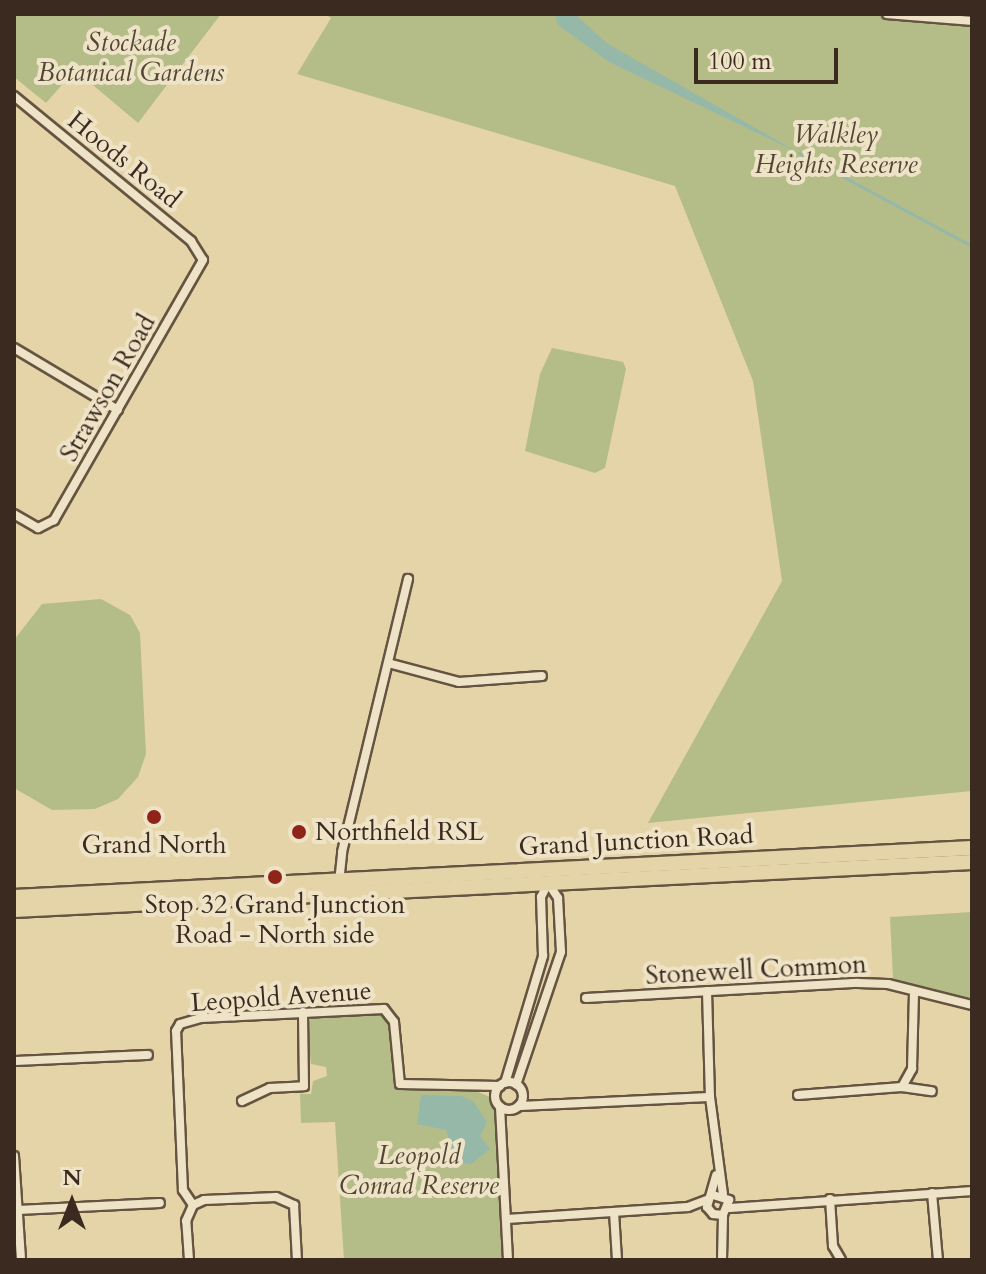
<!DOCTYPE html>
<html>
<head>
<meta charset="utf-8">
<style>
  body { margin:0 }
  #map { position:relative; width:986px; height:1274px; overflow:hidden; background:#e5d4a8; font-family:Cardo,serif }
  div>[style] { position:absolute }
  .green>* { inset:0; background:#b4bd88 }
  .water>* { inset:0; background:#96b8a8 }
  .stream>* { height:3px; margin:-1.5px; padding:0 1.5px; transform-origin:1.5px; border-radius:1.5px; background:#96b8a8 }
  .roads { filter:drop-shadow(2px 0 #655441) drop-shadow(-2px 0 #655441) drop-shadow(0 2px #655441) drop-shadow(0 -2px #655441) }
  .street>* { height:8px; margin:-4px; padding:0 4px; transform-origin:4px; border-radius:4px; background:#eee3c6 }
  .street>.ring { margin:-4px; padding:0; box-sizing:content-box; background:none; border:8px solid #eee3c6; border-radius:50% }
  .highway>* { height:14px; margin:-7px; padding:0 7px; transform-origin:7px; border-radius:7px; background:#e5d4a8 }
  .dots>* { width:22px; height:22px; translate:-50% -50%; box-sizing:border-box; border:4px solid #eee3c6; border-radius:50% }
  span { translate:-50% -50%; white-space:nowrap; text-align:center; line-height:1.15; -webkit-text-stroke:8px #eee3c6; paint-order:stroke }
  .park-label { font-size:26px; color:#524734; font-style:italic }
  .street-label { font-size:26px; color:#3a2a1f }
  .poi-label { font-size:26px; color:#3a2a1f }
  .left { translate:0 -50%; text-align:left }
  .frame { position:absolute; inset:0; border:16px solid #3a2a1f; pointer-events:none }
  .north { position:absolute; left:32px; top:1162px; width:80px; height:80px; -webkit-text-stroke:6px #eee3c6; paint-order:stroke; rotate:0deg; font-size:22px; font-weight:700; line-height:32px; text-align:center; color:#3a2a1f }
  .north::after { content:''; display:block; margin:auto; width:28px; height:36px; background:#3a2a1f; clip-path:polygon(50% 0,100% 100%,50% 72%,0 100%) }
  .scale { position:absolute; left:694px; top:48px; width:144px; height:36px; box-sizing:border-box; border:4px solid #3a2a1f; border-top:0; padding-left:10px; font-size:24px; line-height:28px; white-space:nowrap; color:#3a2a1f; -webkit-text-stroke:6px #eee3c6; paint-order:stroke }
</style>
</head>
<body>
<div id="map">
  <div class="green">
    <div style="clip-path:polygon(14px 14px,221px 14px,138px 123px,75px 70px,46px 103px,14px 77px)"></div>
    <div style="clip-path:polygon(325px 14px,887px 14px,972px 20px,972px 791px,648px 823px,782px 581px,753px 381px,675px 186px,297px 74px,331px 18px)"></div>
    <div style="clip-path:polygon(552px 348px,623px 362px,626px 369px,605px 468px,595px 473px,525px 451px,540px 374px)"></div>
    <div style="clip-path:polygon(101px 599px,130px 615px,140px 633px,146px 754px,138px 777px,118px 799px,95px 809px,52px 810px,14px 788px,14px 640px,42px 604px)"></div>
    <div style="clip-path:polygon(972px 912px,972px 998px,945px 996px,893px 979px,890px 917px)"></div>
    <div style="clip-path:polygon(380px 1012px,389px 1023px,393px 1076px,400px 1087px,465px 1087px,493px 1098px,506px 1260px,344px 1260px,335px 1122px,301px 1123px,300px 1094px,311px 1094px,313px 1081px,327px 1076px,326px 1067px,311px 1064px,307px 1024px,314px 1014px)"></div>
  </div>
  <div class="water">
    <div style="clip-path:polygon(575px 14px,608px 44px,801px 154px,609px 62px,558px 25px,555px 14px)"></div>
    <div style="clip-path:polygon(421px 1095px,461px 1096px,473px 1101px,487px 1122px,480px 1136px,490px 1149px,471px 1164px,456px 1162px,446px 1130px,417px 1124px)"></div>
  </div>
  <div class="stream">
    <div style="left:799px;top:153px;width:196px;rotate:28.3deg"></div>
  </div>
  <div class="roads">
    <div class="street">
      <div style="left:887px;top:14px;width:85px;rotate:4.7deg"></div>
      <div style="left:14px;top:96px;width:229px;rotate:39.3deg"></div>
      <div style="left:191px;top:241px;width:22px;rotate:58deg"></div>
      <div style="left:203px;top:260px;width:300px;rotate:119.8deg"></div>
      <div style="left:54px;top:520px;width:18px;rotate:153deg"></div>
      <div style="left:38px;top:528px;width:28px;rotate:-150deg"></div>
      <div style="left:14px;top:348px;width:121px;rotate:30.8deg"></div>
      <div style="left:388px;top:663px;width:73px;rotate:15deg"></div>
      <div style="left:459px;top:682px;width:83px;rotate:-4.1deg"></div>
      <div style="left:339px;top:883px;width:31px;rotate:-84deg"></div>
      <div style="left:342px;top:852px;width:281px;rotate:-76.4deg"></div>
      <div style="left:707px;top:991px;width:106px;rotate:88.4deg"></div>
      <div style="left:710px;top:1097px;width:98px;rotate:82.4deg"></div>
      <div style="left:586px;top:998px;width:272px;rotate:-3.2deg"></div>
      <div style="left:858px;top:983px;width:30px;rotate:2deg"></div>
      <div style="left:888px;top:984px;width:87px;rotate:14deg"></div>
      <div style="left:14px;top:1061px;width:134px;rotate:-2.6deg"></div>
      <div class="ring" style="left:495px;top:1082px;width:20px;height:20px"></div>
      <div style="left:505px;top:1083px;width:133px;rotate:-73.3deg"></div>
      <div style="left:543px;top:956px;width:59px;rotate:-91.9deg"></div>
      <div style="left:541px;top:897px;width:16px;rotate:-63deg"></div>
      <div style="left:548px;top:883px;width:18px;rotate:56deg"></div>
      <div style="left:558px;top:898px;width:54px;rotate:86.8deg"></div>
      <div style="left:561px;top:952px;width:140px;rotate:108.7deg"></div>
      <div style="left:902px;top:1087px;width:30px;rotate:8deg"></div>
      <div style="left:798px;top:1095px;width:104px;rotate:-4.4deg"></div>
      <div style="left:902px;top:1087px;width:21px;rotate:-61deg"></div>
      <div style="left:912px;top:1069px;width:76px;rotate:-88.5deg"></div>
      <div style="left:242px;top:1101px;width:31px;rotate:-25deg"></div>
      <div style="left:270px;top:1088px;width:34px;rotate:-3deg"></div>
      <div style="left:304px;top:1086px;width:74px;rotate:-90.8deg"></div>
      <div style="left:519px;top:1106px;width:191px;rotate:-2.7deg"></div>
      <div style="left:500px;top:1107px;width:153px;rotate:87deg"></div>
      <div style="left:14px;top:1156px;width:104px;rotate:86.1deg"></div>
      <div style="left:932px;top:1193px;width:67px;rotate:84.9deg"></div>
      <div style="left:713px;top:1195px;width:17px;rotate:17deg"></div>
      <div style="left:729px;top:1200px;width:16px;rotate:112deg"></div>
      <div style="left:723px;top:1215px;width:10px;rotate:-174deg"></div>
      <div style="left:713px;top:1214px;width:9px;rotate:-131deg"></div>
      <div style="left:707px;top:1207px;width:33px;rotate:-74deg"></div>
      <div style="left:830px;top:1199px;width:47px;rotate:86.3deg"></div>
      <div style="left:833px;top:1246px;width:16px;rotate:60deg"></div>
      <div style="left:193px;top:1205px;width:12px;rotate:-24deg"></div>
      <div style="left:204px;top:1200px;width:72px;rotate:-2.4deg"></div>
      <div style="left:276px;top:1197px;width:20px;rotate:24deg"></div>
      <div style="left:294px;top:1205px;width:55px;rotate:86.9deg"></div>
      <div style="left:730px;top:1208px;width:243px;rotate:-4deg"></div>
      <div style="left:18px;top:1210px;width:142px;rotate:-2.8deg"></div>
      <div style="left:614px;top:1212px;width:48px;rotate:86.4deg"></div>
      <div style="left:507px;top:1219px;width:181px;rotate:-3.8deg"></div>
      <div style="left:688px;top:1207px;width:22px;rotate:-21deg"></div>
      <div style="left:189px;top:1260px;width:39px;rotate:-94deg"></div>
      <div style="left:186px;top:1221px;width:17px;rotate:-66deg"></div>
      <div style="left:193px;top:1205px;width:18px;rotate:-124deg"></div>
      <div style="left:183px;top:1190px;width:159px;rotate:-92.5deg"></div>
      <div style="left:176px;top:1031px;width:8px;rotate:-60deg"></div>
      <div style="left:180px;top:1024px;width:22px;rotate:-16deg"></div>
      <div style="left:201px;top:1018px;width:183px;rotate:-2.8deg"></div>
      <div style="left:384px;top:1009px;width:16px;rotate:52deg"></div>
      <div style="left:394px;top:1022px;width:62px;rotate:84.5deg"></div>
      <div style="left:400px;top:1084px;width:100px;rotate:1.1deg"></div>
      <div style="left:722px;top:1260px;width:45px;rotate:-88.7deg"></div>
    </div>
    <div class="highway">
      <div style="left:14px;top:897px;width:959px;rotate:-2.93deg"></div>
      <div style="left:14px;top:910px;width:959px;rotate:-2.87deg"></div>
    </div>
  </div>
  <div class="dots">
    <div style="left:154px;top:817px;background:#8f2418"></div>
    <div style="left:299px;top:832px;background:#8f2418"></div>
    <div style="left:275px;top:877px;background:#8f2418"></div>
  </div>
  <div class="park-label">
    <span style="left:131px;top:58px">Stockade<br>Botanical Gardens</span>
    <span style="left:836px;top:150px">Walkley<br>Heights Reserve</span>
    <span style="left:419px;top:1171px">Leopold<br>Conrad Reserve</span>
  </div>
  <div class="street-label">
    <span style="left:124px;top:160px;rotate:39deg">Hoods Road</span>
    <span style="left:108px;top:388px;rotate:-60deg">Strawson Road</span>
    <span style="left:636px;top:841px;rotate:-3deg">Grand Junction Road</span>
    <span style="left:756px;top:970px;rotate:-3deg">Stonewell Common</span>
    <span style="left:281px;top:997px;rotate:-4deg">Leopold Avenue</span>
  </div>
  <div class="poi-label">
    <span class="left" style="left:315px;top:832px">Northfield RSL</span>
    <span style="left:154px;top:845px">Grand North</span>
    <span style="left:275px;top:920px">Stop 32 Grand Junction<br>Road - North side</span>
  </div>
  <div class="frame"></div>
  <div class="north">N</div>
  <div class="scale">100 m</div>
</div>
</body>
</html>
